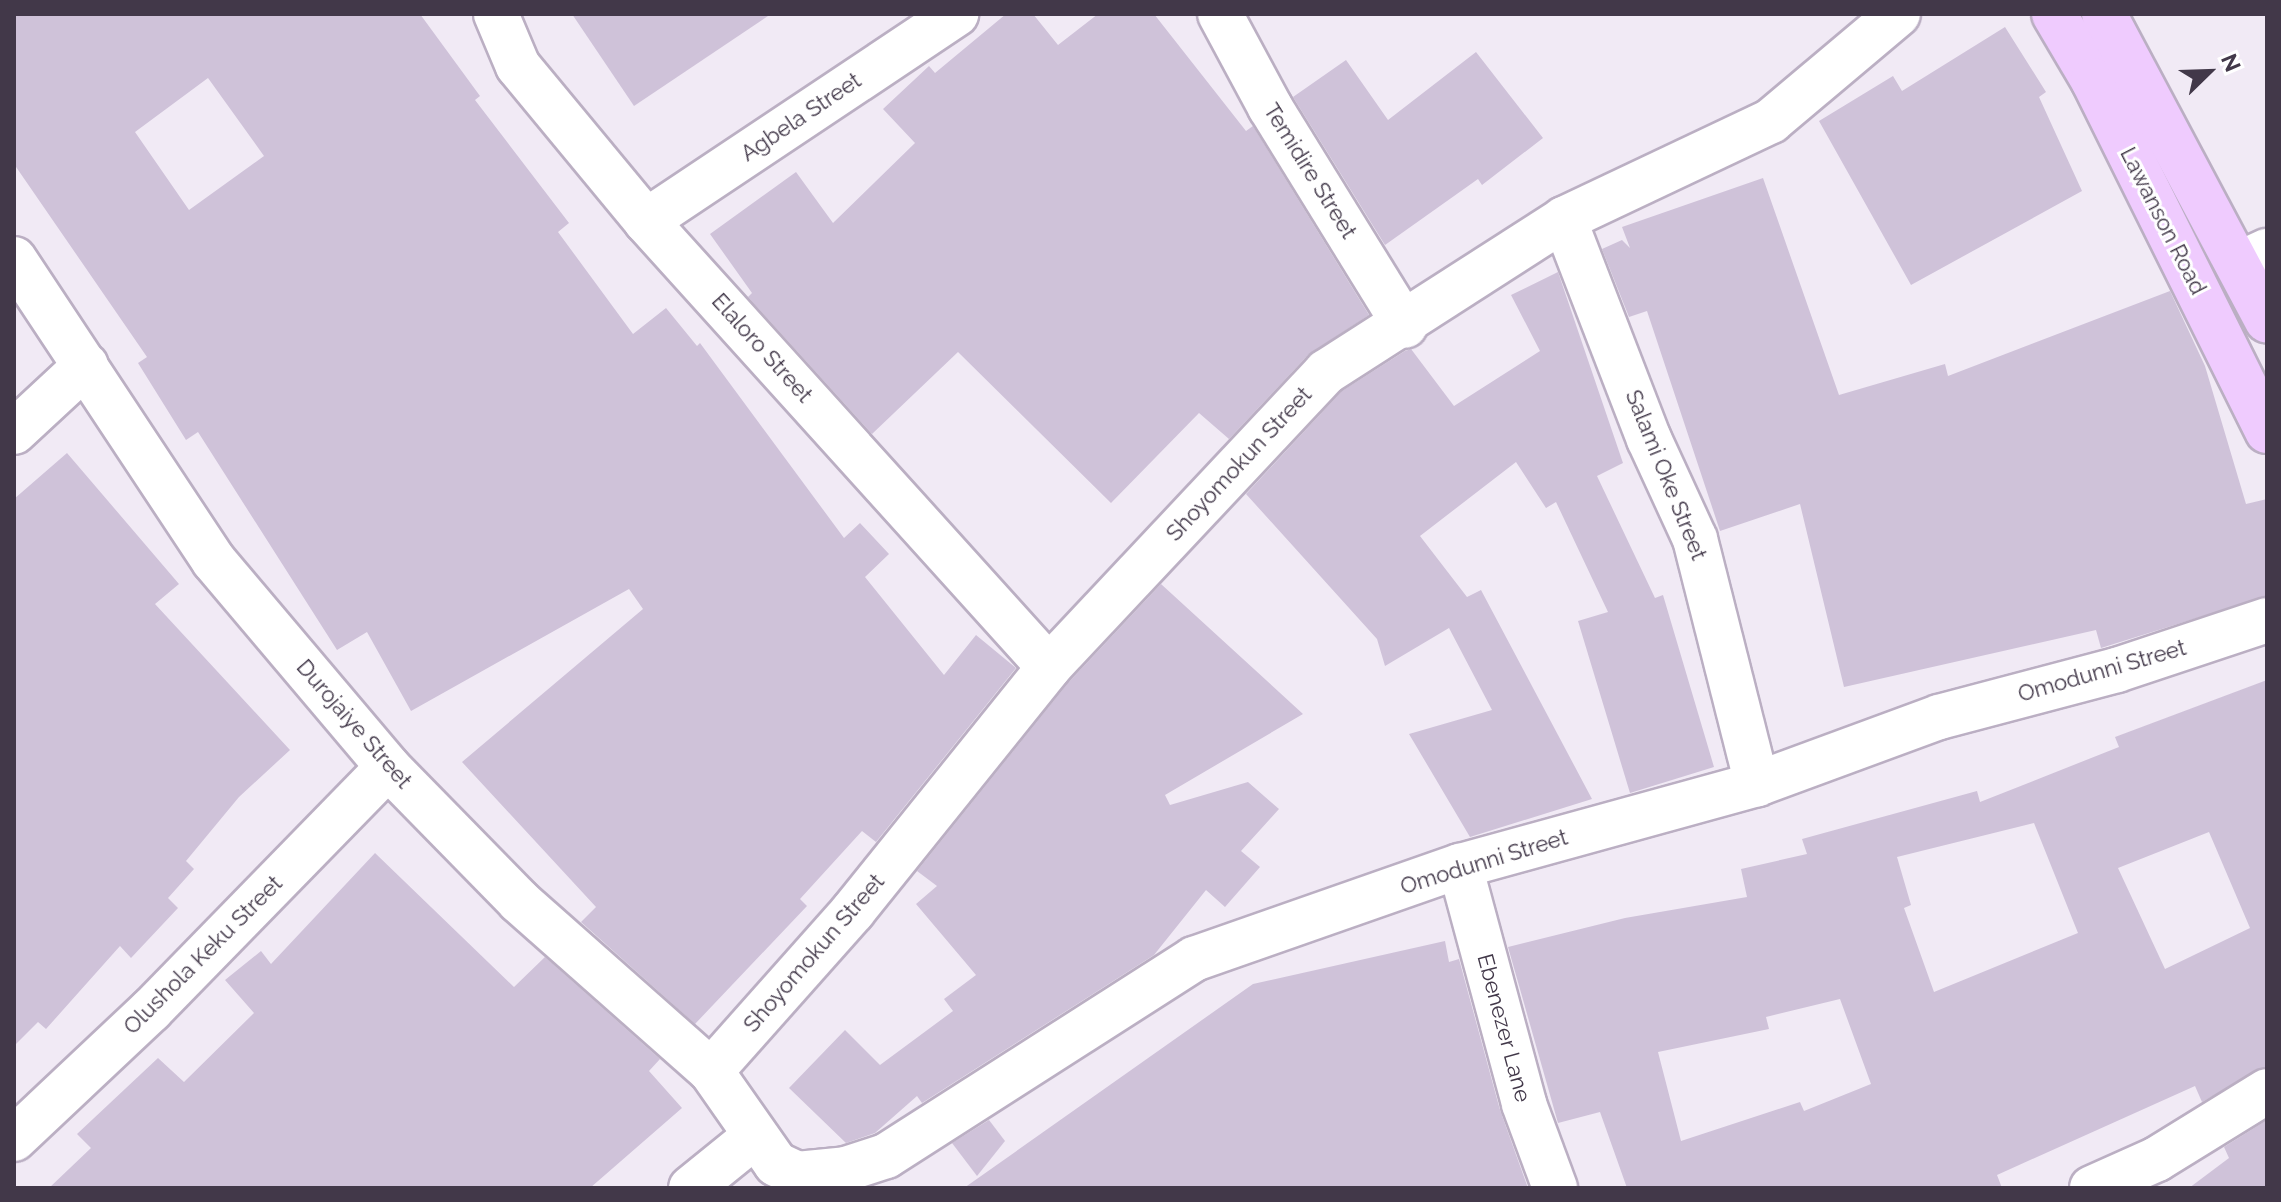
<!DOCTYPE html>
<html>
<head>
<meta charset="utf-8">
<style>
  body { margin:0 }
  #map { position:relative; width:2281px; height:1202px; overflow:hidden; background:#f1eaf5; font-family:Raleway,sans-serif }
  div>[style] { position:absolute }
  .building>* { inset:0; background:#cfc2d9 }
  .roads { filter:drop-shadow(2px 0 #bbafc3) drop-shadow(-2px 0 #bbafc3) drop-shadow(0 2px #bbafc3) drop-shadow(0 -2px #bbafc3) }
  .minor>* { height:44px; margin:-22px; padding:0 22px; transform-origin:22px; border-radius:22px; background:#fff }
  .secondary>* { height:44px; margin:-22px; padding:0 22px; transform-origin:22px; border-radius:22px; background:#efcbfe }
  span { translate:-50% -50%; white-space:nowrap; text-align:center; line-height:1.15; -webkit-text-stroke:6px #fff; paint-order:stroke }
  .street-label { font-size:22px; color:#423849 }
  .frame { position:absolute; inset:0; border:16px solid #423849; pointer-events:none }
  .north { position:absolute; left:2169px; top:32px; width:80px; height:80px; -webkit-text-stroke:6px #fff; paint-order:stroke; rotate:67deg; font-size:22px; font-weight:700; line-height:32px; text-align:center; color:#423849 }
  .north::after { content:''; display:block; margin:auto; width:28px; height:36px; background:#423849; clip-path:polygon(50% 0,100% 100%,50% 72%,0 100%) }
</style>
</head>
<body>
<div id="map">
  <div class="building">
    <div style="clip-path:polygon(evenodd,14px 14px,420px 14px,480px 96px,475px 100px,569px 223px,558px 232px,633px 334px,666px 308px,697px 346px,700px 343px,844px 538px,860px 523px,889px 554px,865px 577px,944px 675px,976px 635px,1016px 668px,876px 842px,862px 831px,800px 899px,807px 906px,695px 1024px,581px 922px,596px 907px,462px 762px,643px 609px,629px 589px,411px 711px,367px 632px,337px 650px,198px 432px,186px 440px,138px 363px,147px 357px,14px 164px,14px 14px,208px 78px,264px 156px,189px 210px,135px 132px,208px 78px)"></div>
    <div style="clip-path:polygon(572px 14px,771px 14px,634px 106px)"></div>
    <div style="clip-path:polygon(1006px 14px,1033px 14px,1058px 45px,1098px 14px,1154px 14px,1246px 131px,1253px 126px,1369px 315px,1308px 355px,1229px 439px,1199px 413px,1111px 503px,958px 352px,872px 434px,748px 297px,752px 293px,710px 234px,796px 172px,833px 223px,915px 143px,883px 109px,929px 66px,935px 73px)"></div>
    <div style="clip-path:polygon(2005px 27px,2046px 92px,2039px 97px,2082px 191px,1911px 285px,1819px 121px,1893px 76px,1902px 91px)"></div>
    <div style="clip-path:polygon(1476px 52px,1543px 138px,1482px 185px,1478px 179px,1385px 245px,1293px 97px,1346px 60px,1388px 120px)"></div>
    <div style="clip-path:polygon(1763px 178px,1839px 395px,1945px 364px,1948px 376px,2170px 291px,2205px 366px,2246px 504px,2267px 499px,2267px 596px,2101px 648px,2096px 630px,1844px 687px,1800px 504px,1720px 531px,1647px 311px,1629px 317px,1602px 249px,1622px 240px,1630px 248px,1622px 227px)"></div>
    <div style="clip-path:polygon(1558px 272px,1623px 463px,1597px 476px,1655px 598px,1663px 595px,1714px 767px,1630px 793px,1578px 621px,1608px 612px,1556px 502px,1546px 508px,1516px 462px,1420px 536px,1467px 597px,1481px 590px,1592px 799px,1470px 837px,1409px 734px,1492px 710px,1449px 628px,1385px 666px,1377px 639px,1246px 494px,1342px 391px,1405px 351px,1411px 349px,1454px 406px,1540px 351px,1511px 295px)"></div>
    <div style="clip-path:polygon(67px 453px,179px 584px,155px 604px,290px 750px,239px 797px,186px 861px,194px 869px,168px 898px,178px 908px,131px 958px,120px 946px,46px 1029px,38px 1022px,14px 1046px,14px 499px)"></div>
    <div style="clip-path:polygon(1161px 584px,1303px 714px,1165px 795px,1170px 805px,1248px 782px,1279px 809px,1241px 851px,1260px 867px,1225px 907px,1206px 890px,1154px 955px,922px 1103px,917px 1096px,875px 1133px,846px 1143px,789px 1088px,845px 1030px,880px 1065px,953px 1011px,944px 999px,976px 975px,916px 904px,937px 886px,917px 871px,1068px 683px)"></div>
    <div style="clip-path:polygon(evenodd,2267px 680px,2267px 1066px,2202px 1102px,2195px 1086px,1997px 1175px,2002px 1188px,1627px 1188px,1600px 1112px,1558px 1123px,1508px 947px,1625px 918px,1747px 897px,1741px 869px,1807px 854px,1802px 839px,1977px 791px,1980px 802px,2119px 747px,2115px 737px,2267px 680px,2034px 823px,2078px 933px,1934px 992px,1904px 908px,1911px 905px,1897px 857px,2034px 823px,2267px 680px,2209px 832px,2250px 928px,2165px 969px,2118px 868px,2209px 832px,2267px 680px,1840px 999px,1871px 1084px,1804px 1111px,1800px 1102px,1681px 1141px,1658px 1052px,1769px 1029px,1766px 1017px,1840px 999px)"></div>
    <div style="clip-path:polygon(375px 853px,514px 987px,545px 957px,660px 1059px,649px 1071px,682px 1108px,590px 1188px,49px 1188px,91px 1148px,77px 1134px,158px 1058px,184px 1082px,254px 1013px,225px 980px,261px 951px,271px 964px)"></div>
    <div style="clip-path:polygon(1445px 941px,1449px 962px,1459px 959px,1500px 1110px,1528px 1188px,964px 1188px,1253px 984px)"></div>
    <div style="clip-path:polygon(989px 1120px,1005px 1141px,977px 1176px,952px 1143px)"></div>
    <div style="clip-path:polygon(2267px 1120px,2267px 1188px,2189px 1188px,2229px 1158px,2224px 1147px)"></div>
  </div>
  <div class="roads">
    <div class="minor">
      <div style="left:496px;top:14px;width:56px;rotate:67.1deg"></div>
      <div style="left:518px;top:66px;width:201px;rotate:50.4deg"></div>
      <div style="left:646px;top:221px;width:601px;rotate:47.9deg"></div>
      <div style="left:1220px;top:14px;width:106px;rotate:61.7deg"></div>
      <div style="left:1270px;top:107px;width:257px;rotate:58.3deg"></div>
      <div style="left:1564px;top:219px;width:236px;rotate:68.9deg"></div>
      <div style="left:1649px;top:439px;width:110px;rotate:65.3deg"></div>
      <div style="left:1695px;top:539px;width:253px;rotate:75.8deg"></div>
      <div style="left:646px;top:221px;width:373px;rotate:-33.7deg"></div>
      <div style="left:14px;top:259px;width:362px;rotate:56.5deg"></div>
      <div style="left:214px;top:561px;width:270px;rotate:49.8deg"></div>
      <div style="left:388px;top:767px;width:187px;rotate:45.6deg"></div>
      <div style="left:519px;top:901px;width:256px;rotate:41.5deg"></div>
      <div style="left:711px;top:1071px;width:113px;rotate:55deg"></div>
      <div style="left:776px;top:1164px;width:23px;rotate:25deg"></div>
      <div style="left:797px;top:1174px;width:49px;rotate:-5.8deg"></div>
      <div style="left:846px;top:1169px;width:42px;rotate:-18deg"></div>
      <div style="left:886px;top:1156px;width:366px;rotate:-32.6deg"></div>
      <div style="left:1194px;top:959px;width:282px;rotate:-19.3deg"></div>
      <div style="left:1460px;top:866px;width:308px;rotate:-15.4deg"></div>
      <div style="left:1757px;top:784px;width:194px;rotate:-20.2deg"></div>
      <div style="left:1939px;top:717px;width:184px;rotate:-14.8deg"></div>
      <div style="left:2117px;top:670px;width:158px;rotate:-18.4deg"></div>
      <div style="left:2241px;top:263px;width:29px;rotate:-25deg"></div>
      <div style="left:14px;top:432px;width:98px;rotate:-42.9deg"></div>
      <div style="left:1460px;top:866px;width:246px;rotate:74.9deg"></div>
      <div style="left:1524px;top:1104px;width:90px;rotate:69.7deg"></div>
      <div style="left:711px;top:1071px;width:214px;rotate:-48.4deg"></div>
      <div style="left:853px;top:911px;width:313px;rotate:-51.2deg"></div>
      <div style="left:1049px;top:667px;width:405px;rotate:-46.8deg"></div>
      <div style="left:1326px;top:372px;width:283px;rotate:-32.7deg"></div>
      <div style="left:1564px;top:219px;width:229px;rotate:-25.3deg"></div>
      <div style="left:1771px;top:121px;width:166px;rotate:-40.1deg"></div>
      <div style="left:14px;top:1139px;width:188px;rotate:-43.3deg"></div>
      <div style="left:151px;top:1010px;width:339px;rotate:-45.7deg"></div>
      <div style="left:691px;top:1188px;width:81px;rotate:-39deg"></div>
      <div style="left:2092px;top:1188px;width:71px;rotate:-24deg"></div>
      <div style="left:2157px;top:1159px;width:129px;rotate:-31.7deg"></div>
    </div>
    <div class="secondary">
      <div style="left:2054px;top:14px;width:77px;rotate:59.4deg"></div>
      <div style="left:2093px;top:80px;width:392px;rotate:63.6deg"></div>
      <div style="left:2104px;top:14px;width:347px;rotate:62deg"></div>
    </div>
  </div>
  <div class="street-label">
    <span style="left:801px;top:117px;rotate:-34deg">Agbela Street</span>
    <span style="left:1310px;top:171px;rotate:58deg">Temidire Street</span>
    <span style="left:2163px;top:221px;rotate:63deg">Lawanson Road</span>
    <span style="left:762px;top:348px;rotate:48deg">Elaloro Street</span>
    <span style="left:1239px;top:464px;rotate:-47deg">Shoyomokun Street</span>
    <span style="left:1666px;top:475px;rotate:68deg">Salami Oke Street</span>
    <span style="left:2102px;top:671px;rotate:-16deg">Omodunni Street</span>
    <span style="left:354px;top:724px;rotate:49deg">Durojaiye Street</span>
    <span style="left:1484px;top:862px;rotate:-17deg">Omodunni Street</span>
    <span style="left:814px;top:953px;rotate:-49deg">Shoyomokun Street</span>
    <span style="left:203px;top:955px;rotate:-45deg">Olushola Keku Street</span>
    <span style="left:1504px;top:1028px;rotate:75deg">Ebenezer Lane</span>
  </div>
  <div class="frame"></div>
  <div class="north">N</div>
</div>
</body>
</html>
